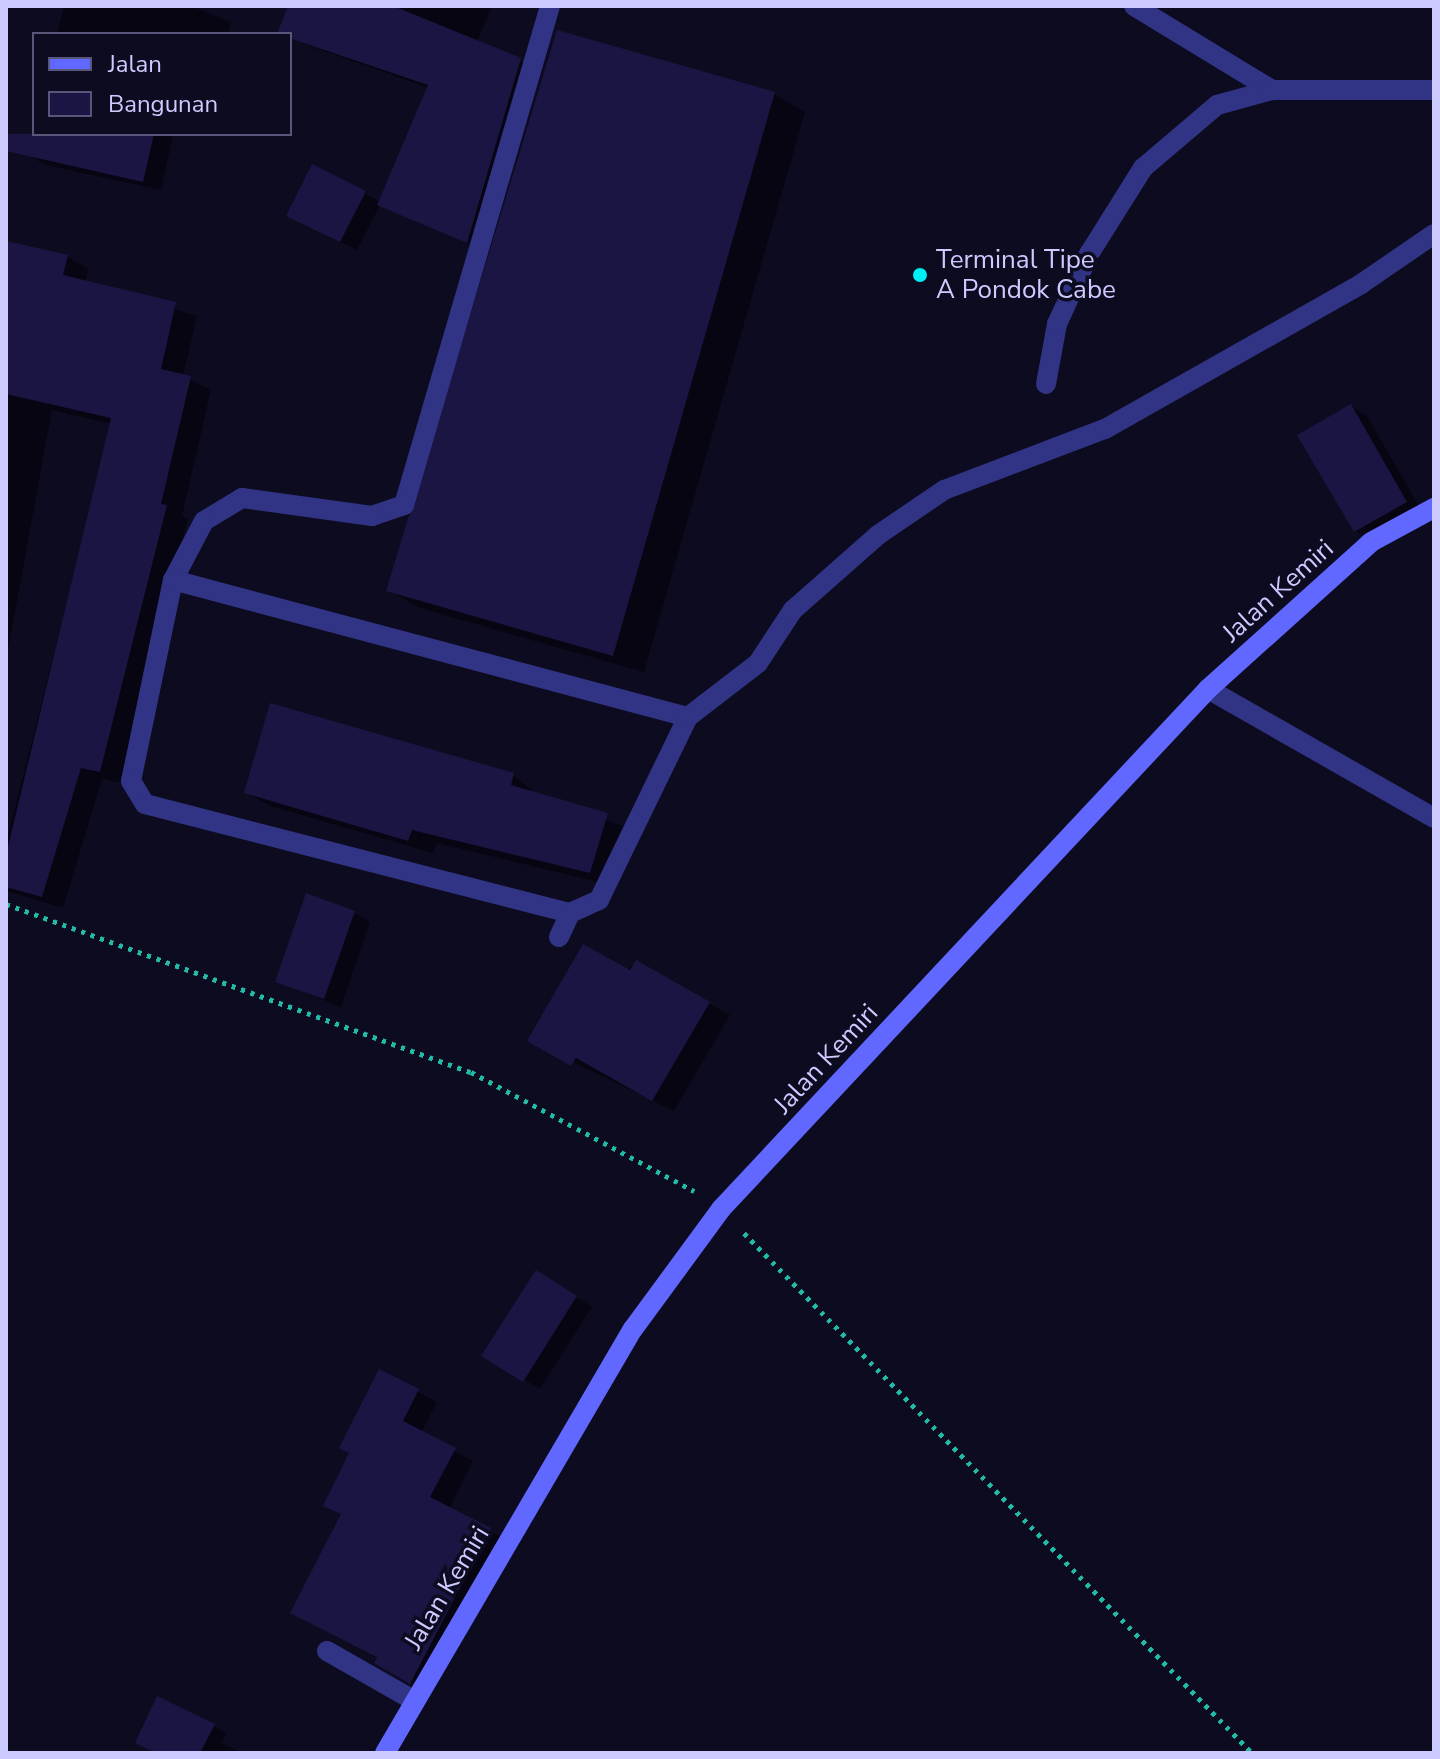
<!DOCTYPE html>
<html>
<head>
<meta charset="utf-8">
<style>
  body { margin:0 }
  #map { position:relative; width:1440px; height:1759px; overflow:hidden; background:#0d0b20; font-family:"Nunito Sans",sans-serif }
  div>[style] { position:absolute }
  .shadow>* { inset:0; background:#0007 }
  .building>* { inset:0; background:#1b1543 }
  .path>* { height:5px; margin-top:-2.5px; transform-origin:0; background:repeating-linear-gradient(90deg,#22bba7 0 4px,transparent 0 10px) }
  .lane>* { height:20px; margin:-10px; padding:0 10px; transform-origin:10px; border-radius:10px; background:#313484 }
  .secondary>* { height:20px; margin:-10px; padding:0 10px; transform-origin:10px; border-radius:10px; background:#6168ff }
  .dots>* { width:22px; height:22px; translate:-50% -50%; box-sizing:border-box; border:4px solid #0d0b20; border-radius:50% }
  span { translate:-50% -50%; white-space:nowrap; text-align:center; line-height:1.15; -webkit-text-stroke:7px #0d0b20; paint-order:stroke }
  .poi-label { font-size:26px; color:#cccaff }
  .left { translate:0 -50%; text-align:left }
  .street-label { font-size:26px; color:#cccaff }
  .frame { position:absolute; inset:0; border:8px solid #cccaff; pointer-events:none }
  .legend { position:absolute; left:32px; top:32px; width:260px; height:104px; box-sizing:border-box; background:#0d0b20; border:2px solid #595779; margin:0; padding:10px 14px; list-style:none; font-size:24px; color:#cccaff }
  .legend li { display:flex; align-items:center; gap:16px; height:40px }
  .legend b { width:40px; border:2px solid #595779 }
</style>
</head>
<body>
<div id="map">
  <div class="shadow">
    <div style="clip-path:polygon(64px 6px,191px 6px,231px 22px,228px 34px,57px 34px)"></div>
    <div style="clip-path:polygon(288px 6px,492px 6px,477px 42px,538px 70px,485px 251px,380px 205px,357px 250px,305px 224px,365px 193px,380px 202px,429px 88px,290px 39px)"></div>
    <div style="clip-path:polygon(774px 94px,805px 112px,644px 672px,420px 608px,389px 590px)"></div>
    <div style="clip-path:polygon(34px 129px,173px 134px,161px 190px,46px 165px,28px 155px)"></div>
    <div style="clip-path:polygon(6px 243px,67px 256px,88px 269px,85px 282px,197px 316px,183px 376px,211px 390px,182px 516px,188px 519px,121px 783px,102px 779px,63px 908px,6px 891px,6px 843px,112px 424px,52px 410px,6px 661px)"></div>
    <div style="clip-path:polygon(1351px 406px,1367px 416px,1422px 511px,1371px 540px,1355px 531px)"></div>
    <div style="clip-path:polygon(513px 775px,536px 794px,631px 829px,614px 886px,437px 843px,433px 853px,270px 806px,246px 792px)"></div>
    <div style="clip-path:polygon(354px 912px,370px 922px,341px 1007px,277px 981px)"></div>
    <div style="clip-path:polygon(637px 962px,730px 1015px,674px 1111px,530px 1041px)"></div>
    <div style="clip-path:polygon(553px 1282px,592px 1307px,540px 1389px,484px 1355px)"></div>
    <div style="clip-path:polygon(380px 1372px,437px 1402px,421px 1433px,473px 1461px,449px 1509px,509px 1541px,430px 1693px,377px 1662px,343px 1515px,352px 1453px)"></div>
    <div style="clip-path:polygon(214px 1726px,227px 1733px,222px 1743px,242px 1753px,159px 1753px)"></div>
  </div>
  <div class="building">
    <div style="clip-path:polygon(288px 6px,393px 6px,521px 58px,467px 243px,377px 205px,428px 85px,277px 34px)"></div>
    <div style="clip-path:polygon(557px 30px,775px 92px,613px 656px,386px 591px)"></div>
    <div style="clip-path:polygon(6px 134px,154px 134px,143px 182px,6px 151px)"></div>
    <div style="clip-path:polygon(312px 164px,366px 191px,340px 242px,286px 216px)"></div>
    <div style="clip-path:polygon(6px 241px,68px 255px,63px 275px,176px 302px,161px 369px,191px 376px,161px 504px,167px 505px,100px 772px,81px 768px,42px 897px,6px 887px,6px 855px,111px 418px,6px 394px)"></div>
    <div style="clip-path:polygon(1351px 404px,1407px 502px,1354px 532px,1297px 435px)"></div>
    <div style="clip-path:polygon(270px 703px,514px 773px,511px 785px,608px 813px,590px 873px,412px 830px,408px 841px,244px 793px)"></div>
    <div style="clip-path:polygon(306px 893px,355px 911px,324px 999px,275px 982px)"></div>
    <div style="clip-path:polygon(583px 944px,630px 970px,636px 960px,710px 1002px,652px 1101px,576px 1058px,571px 1066px,527px 1041px)"></div>
    <div style="clip-path:polygon(536px 1270px,577px 1296px,523px 1382px,481px 1356px)"></div>
    <div style="clip-path:polygon(379px 1369px,419px 1389px,403px 1421px,456px 1448px,430px 1497px,491px 1528px,410px 1684px,374px 1663px,377px 1657px,290px 1613px,341px 1514px,323px 1506px,349px 1453px,339px 1448px)"></div>
    <div style="clip-path:polygon(157px 1696px,215px 1724px,200px 1753px,156px 1753px,135px 1743px)"></div>
  </div>
  <div class="path">
    <div style="left:6px;top:904px;width:494px;rotate:19.9deg"></div>
    <div style="left:471px;top:1072px;width:253px;rotate:28.1deg"></div>
    <div style="left:744px;top:1233px;width:727px;rotate:45.67deg"></div>
  </div>
  <div class="lane">
    <div style="left:550px;top:6px;width:520px;rotate:106.31deg"></div>
    <div style="left:404px;top:505px;width:34px;rotate:161deg"></div>
    <div style="left:372px;top:516px;width:131px;rotate:-172.1deg"></div>
    <div style="left:242px;top:498px;width:44px;rotate:148.8deg"></div>
    <div style="left:204px;top:521px;width:67px;rotate:117.7deg"></div>
    <div style="left:173px;top:580px;width:205px;rotate:101.8deg"></div>
    <div style="left:131px;top:781px;width:27px;rotate:59deg"></div>
    <div style="left:145px;top:804px;width:439px;rotate:14.4deg"></div>
    <div style="left:1134px;top:6px;width:162px;rotate:31.3deg"></div>
    <div style="left:1046px;top:384px;width:61px;rotate:-79.6deg"></div>
    <div style="left:1057px;top:324px;width:77px;rotate:-65.4deg"></div>
    <div style="left:1089px;top:254px;width:102px;rotate:-57.9deg"></div>
    <div style="left:1143px;top:168px;width:97px;rotate:-40.4deg"></div>
    <div style="left:1217px;top:105px;width:57px;rotate:-15.3deg"></div>
    <div style="left:1272px;top:90px;width:162px"></div>
    <div style="left:173px;top:580px;width:533px;rotate:14.9deg"></div>
    <div style="left:1208px;top:689px;width:260px;rotate:29.7deg"></div>
    <div style="left:559px;top:937px;width:26px;rotate:-65deg"></div>
    <div style="left:570px;top:913px;width:32px;rotate:-24deg"></div>
    <div style="left:599px;top:900px;width:203px;rotate:-64.1deg"></div>
    <div style="left:688px;top:717px;width:88px;rotate:-37.6deg"></div>
    <div style="left:758px;top:663px;width:64px;rotate:-56.6deg"></div>
    <div style="left:793px;top:610px;width:113px;rotate:-41.4deg"></div>
    <div style="left:878px;top:535px;width:80px;rotate:-34.3deg"></div>
    <div style="left:944px;top:490px;width:172px;rotate:-20.8deg"></div>
    <div style="left:1105px;top:429px;width:294px;rotate:-29.5deg"></div>
    <div style="left:1361px;top:284px;width:88px;rotate:-34.4deg"></div>
    <div style="left:327px;top:1651px;width:97px;rotate:29.7deg"></div>
  </div>
  <div class="secondary">
    <div style="left:385px;top:1753px;width:491px;rotate:-59.7deg"></div>
    <div style="left:633px;top:1329px;width:149px;rotate:-53.7deg"></div>
    <div style="left:721px;top:1209px;width:712px;rotate:-46.88deg"></div>
    <div style="left:1208px;top:689px;width:219px;rotate:-42deg"></div>
    <div style="left:1371px;top:542px;width:72px;rotate:-28.4deg"></div>
  </div>
  <div class="dots">
    <div style="left:920px;top:275px;background:#00eef5"></div>
  </div>
  <div class="poi-label">
    <span class="left" style="left:936px;top:275px">Terminal Tipe<br>A Pondok Cabe</span>
  </div>
  <div class="street-label">
    <span style="left:1278px;top:591px;rotate:-42deg">Jalan Kemiri</span>
    <span style="left:826px;top:1059px;rotate:-47deg">Jalan Kemiri</span>
    <span style="left:447px;top:1588px;rotate:-59deg">Jalan Kemiri</span>
  </div>
  <div class="frame"></div>
  <ul class="legend">
  <li><b style="height:10px;background:#6168ff"></b>Jalan</li>
  <li><b style="height:22px;background:#1b1543"></b>Bangunan</li>
  </ul>
</div>
</body>
</html>
